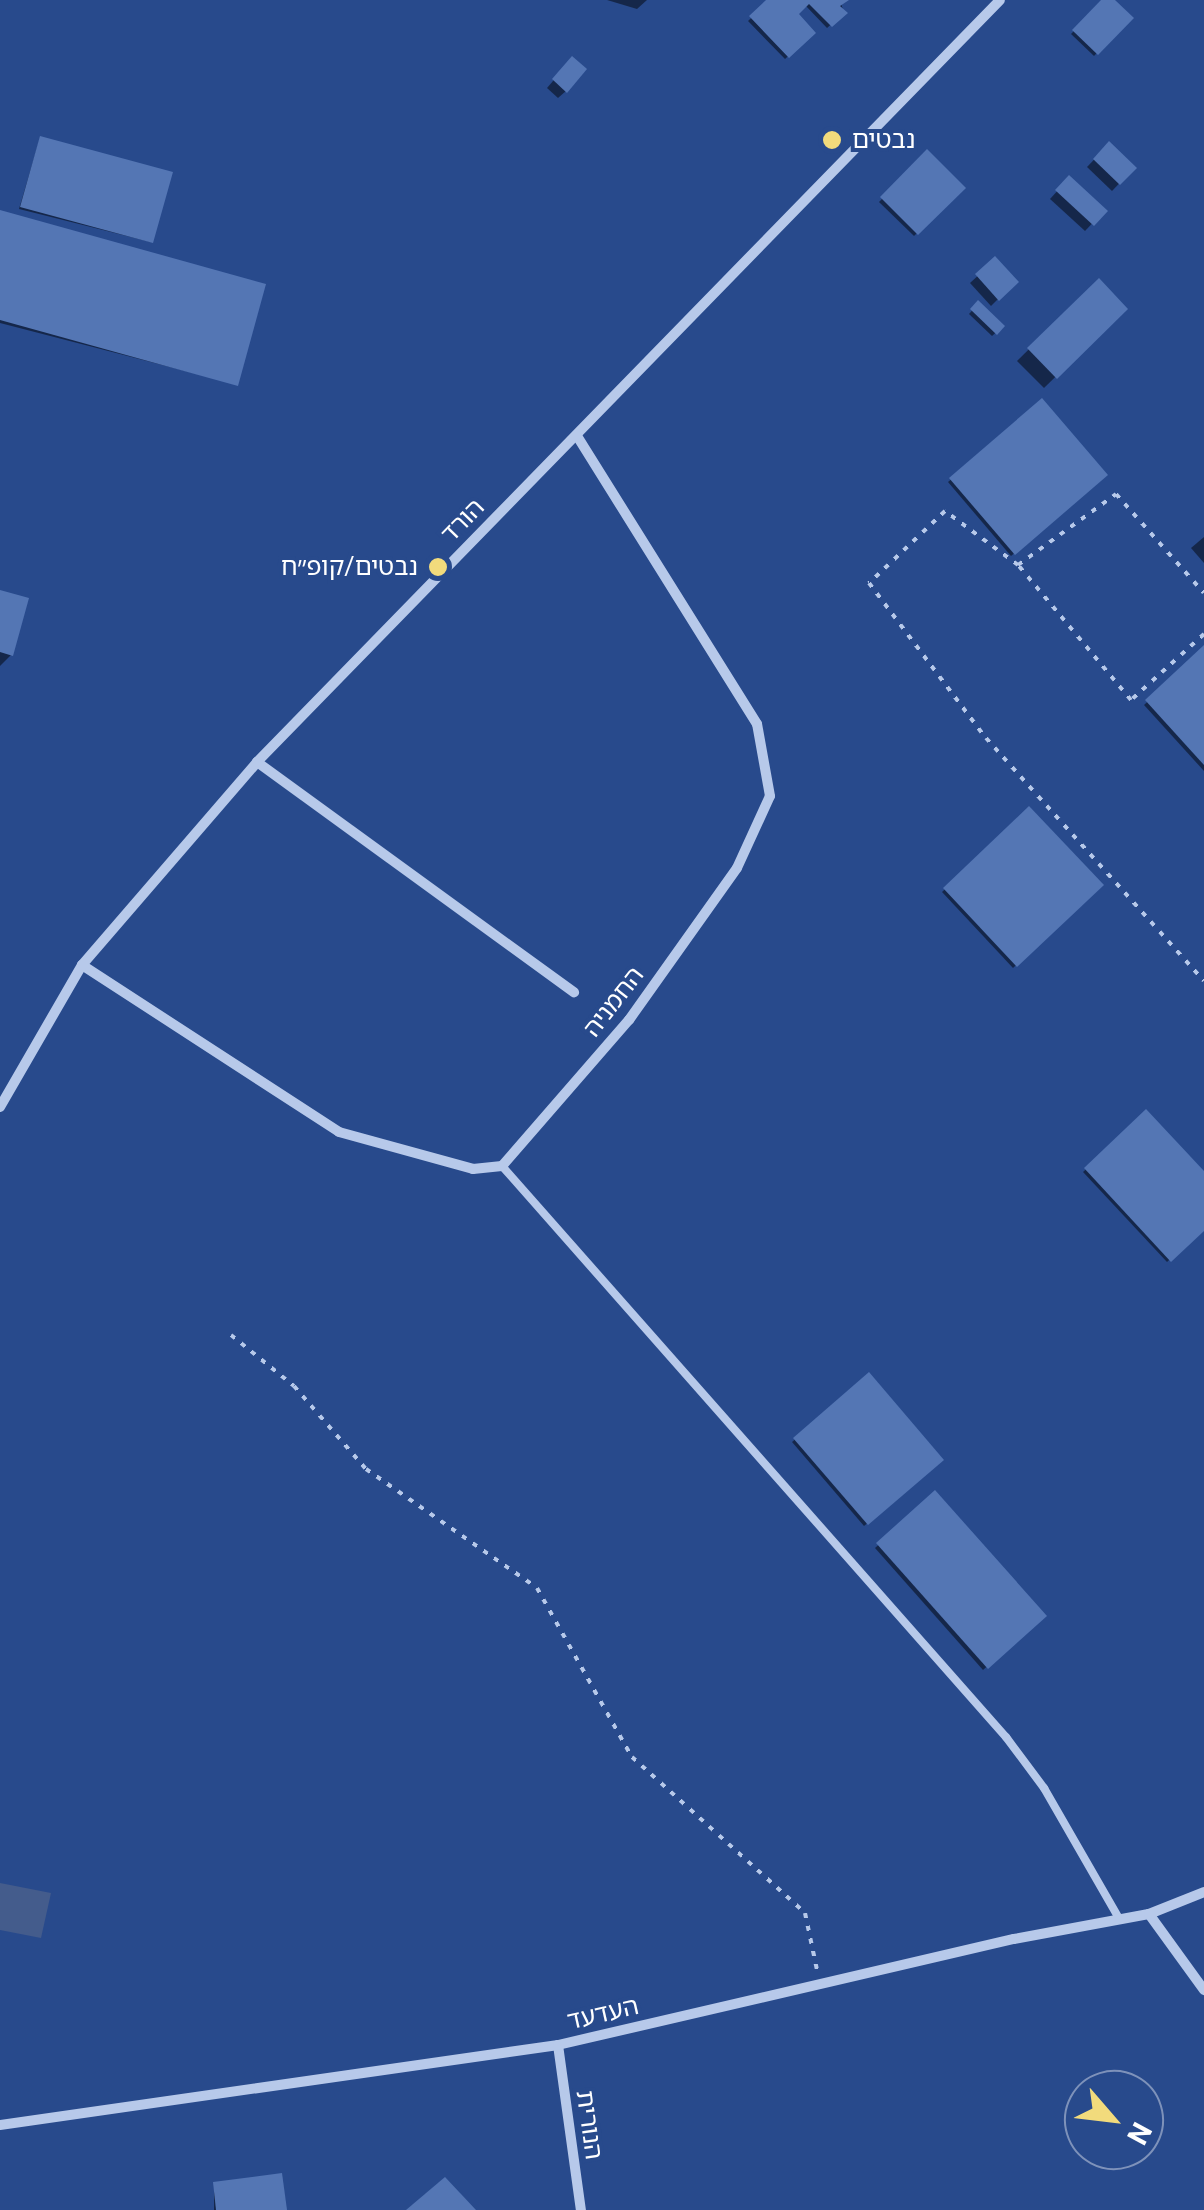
<!DOCTYPE html>
<html>
<head>
<meta charset="utf-8">
<style>
  body { margin:0 }
  #map { position:relative; width:1204px; height:2210px; overflow:hidden; background:#284a8c; font-family:Roboto,"Noto Sans Hebrew",sans-serif }
  div>[style] { position:absolute }
  .water>* { inset:0; background:#445c8c }
  .shadow>* { inset:0; background:#0007 }
  .building>* { inset:0; background:#5476b4 }
  .path>* { height:4px; margin-top:-2px; transform-origin:0; background:repeating-linear-gradient(90deg,#b7c9ea 0 5px,transparent 0 13px) }
  .lane>* { height:8px; margin:-4px; padding:0 4px; transform-origin:4px; border-radius:4px; background:#b7c9ea }
  .street>* { height:10px; margin:-5px; padding:0 5px; transform-origin:5px; border-radius:5px; background:#b7c9ea }
  .dots>* { width:28px; height:28px; translate:-50% -50%; box-sizing:border-box; border:5px solid #284a8c; border-radius:50% }
  span { translate:-50% -50%; white-space:nowrap; text-align:center; line-height:1.15; -webkit-text-stroke:8px #284a8c; paint-order:stroke }
  .poi-label { font-size:25px; color:#fff }
  .left { translate:0 -50%; text-align:left }
  .right { translate:-100% -50%; text-align:right }
  .street-label { font-size:25px; color:#fff }
  .north { position:absolute; left:1064px; top:2070px; width:100px; height:100px; box-sizing:border-box; background:#284a8c; border:2px solid #7e92ba; border-radius:50%; rotate:118deg; font-size:28px; font-weight:700; line-height:40px; text-align:center; color:#fff }
  .north::after { content:''; display:block; margin:auto; width:35px; height:45px; background:#f2db7c; clip-path:polygon(50% 0,100% 100%,50% 72%,0 100%) }
</style>
</head>
<body>
<div id="map">
  <div class="water">
    <div style="clip-path:polygon(0 1883px,51px 1893px,41px 1938px,0 1930px)"></div>
  </div>
  <div class="shadow">
    <div style="clip-path:polygon(607px 0,647px 0,637px 9px)"></div>
    <div style="clip-path:polygon(770px 0,840px 0,844px 13px,827px 28px,805px 5px,795px 14px,813px 33px,785px 59px,748px 21px)"></div>
    <div style="clip-path:polygon(1104px 0,1130px 18px,1094px 56px,1071px 34px)"></div>
    <div style="clip-path:polygon(565px 67px,566px 91px,558px 98px,547px 88px)"></div>
    <div style="clip-path:polygon(40px 138px,151px 242px,19px 209px)"></div>
    <div style="clip-path:polygon(1109px 144px,1134px 168px,1112px 191px,1087px 167px)"></div>
    <div style="clip-path:polygon(927px 153px,962px 188px,914px 236px,879px 202px)"></div>
    <div style="clip-path:polygon(1069px 178px,1104px 211px,1085px 231px,1050px 199px)"></div>
    <div style="clip-path:polygon(0 213px,236px 384px,0 323px)"></div>
    <div style="clip-path:polygon(995px 260px,1015px 282px,991px 306px,970px 283px)"></div>
    <div style="clip-path:polygon(1098px 281px,1125px 309px,1044px 388px,1017px 361px)"></div>
    <div style="clip-path:polygon(978px 304px,1002px 327px,992px 336px,969px 314px)"></div>
    <div style="clip-path:polygon(1042px 401px,1105px 475px,1011px 556px,948px 482px)"></div>
    <div style="clip-path:polygon(1204px 537px,1204px 563px,1191px 548px)"></div>
    <div style="clip-path:polygon(0 593px,11px 655px,0 666px)"></div>
    <div style="clip-path:polygon(1204px 649px,1204px 771px,1144px 705px)"></div>
    <div style="clip-path:polygon(1029px 810px,1100px 885px,1013px 968px,942px 892px)"></div>
    <div style="clip-path:polygon(1146px 1113px,1204px 1175px,1204px 1228px,1167px 1262px,1083px 1172px)"></div>
    <div style="clip-path:polygon(869px 1376px,941px 1460px,864px 1526px,792px 1442px)"></div>
    <div style="clip-path:polygon(935px 1494px,1043px 1616px,983px 1670px,875px 1548px)"></div>
    <div style="clip-path:polygon(214px 2184px,284px 2210px,214px 2210px)"></div>
  </div>
  <div class="building">
    <div style="clip-path:polygon(766px 0,849px 0,840px 6px,848px 13px,832px 27px,809px 4px,799px 14px,816px 33px,789px 58px,749px 16px)"></div>
    <div style="clip-path:polygon(1101px 0,1115px 0,1134px 18px,1098px 55px,1072px 30px)"></div>
    <div style="clip-path:polygon(572px 56px,587px 69px,567px 93px,552px 79px)"></div>
    <div style="clip-path:polygon(40px 136px,173px 172px,153px 243px,20px 207px)"></div>
    <div style="clip-path:polygon(1109px 141px,1137px 168px,1120px 185px,1093px 159px)"></div>
    <div style="clip-path:polygon(927px 149px,966px 188px,918px 235px,880px 197px)"></div>
    <div style="clip-path:polygon(1069px 175px,1108px 211px,1094px 226px,1055px 190px)"></div>
    <div style="clip-path:polygon(0 210px,266px 284px,238px 386px,0 320px)"></div>
    <div style="clip-path:polygon(995px 256px,1019px 282px,999px 301px,975px 274px)"></div>
    <div style="clip-path:polygon(1099px 278px,1128px 309px,1057px 379px,1027px 348px)"></div>
    <div style="clip-path:polygon(978px 300px,1005px 326px,997px 335px,970px 309px)"></div>
    <div style="clip-path:polygon(1042px 398px,1108px 475px,1015px 555px,949px 478px)"></div>
    <div style="clip-path:polygon(0 590px,29px 598px,13px 656px,0 652px)"></div>
    <div style="clip-path:polygon(1204px 645px,1204px 765px,1145px 700px)"></div>
    <div style="clip-path:polygon(1029px 806px,1104px 885px,1017px 967px,943px 888px)"></div>
    <div style="clip-path:polygon(1146px 1109px,1204px 1171px,1204px 1231px,1171px 1262px,1084px 1168px)"></div>
    <div style="clip-path:polygon(869px 1372px,944px 1460px,868px 1525px,793px 1438px)"></div>
    <div style="clip-path:polygon(935px 1490px,1047px 1616px,988px 1669px,876px 1543px)"></div>
    <div style="clip-path:polygon(282px 2173px,287px 2210px,216px 2210px,213px 2182px)"></div>
    <div style="clip-path:polygon(445px 2177px,476px 2210px,406px 2210px)"></div>
  </div>
  <div class="path">
    <div style="left:1018px;top:565px;width:121px;rotate:-35.9deg"></div>
    <div style="left:1116px;top:494px;width:132px;rotate:48.4deg"></div>
    <div style="left:1204px;top:634px;width:98px;rotate:137.9deg"></div>
    <div style="left:1131px;top:700px;width:176px;rotate:-129.9deg"></div>
    <div style="left:1018px;top:565px;width:91px;rotate:-143.5deg"></div>
    <div style="left:945px;top:511px;width:105px;rotate:136.5deg"></div>
    <div style="left:869px;top:583px;width:194px;rotate:53deg"></div>
    <div style="left:986px;top:738px;width:326px;rotate:48.1deg"></div>
    <div style="left:231px;top:1335px;width:81px;rotate:39deg"></div>
    <div style="left:294px;top:1386px;width:110px;rotate:49.1deg"></div>
    <div style="left:366px;top:1469px;width:208px;rotate:34.8deg"></div>
    <div style="left:537px;top:1588px;width:194px;rotate:60.7deg"></div>
    <div style="left:632px;top:1757px;width:233px;rotate:42deg"></div>
    <div style="left:805px;top:1913px;width:58px;rotate:78.1deg"></div>
  </div>
  <div class="lane">
    <div style="left:502px;top:1166px;width:762px;rotate:48.57deg"></div>
    <div style="left:1006px;top:1737px;width:64px;rotate:53.3deg"></div>
    <div style="left:1044px;top:1788px;width:152px;rotate:60.1deg"></div>
  </div>
  <div class="street">
    <div style="left:257px;top:762px;width:392px;rotate:36deg"></div>
    <div style="left:82px;top:965px;width:306px;rotate:33deg"></div>
    <div style="left:339px;top:1132px;width:139px;rotate:15.4deg"></div>
    <div style="left:473px;top:1169px;width:29px;rotate:-6deg"></div>
    <div style="left:502px;top:1166px;width:194px;rotate:-49deg"></div>
    <div style="left:629px;top:1020px;width:186px;rotate:-54.6deg"></div>
    <div style="left:737px;top:868px;width:79px;rotate:-65.4deg"></div>
    <div style="left:770px;top:796px;width:73px;rotate:-100.2deg"></div>
    <div style="left:757px;top:724px;width:340px;rotate:-122deg"></div>
    <div style="left:0;top:1107px;width:164px;rotate:-60deg"></div>
    <div style="left:82px;top:965px;width:268px;rotate:-49.2deg"></div>
    <div style="left:257px;top:762px;width:1064px;rotate:-45.72deg"></div>
    <div style="left:1149px;top:1914px;width:94px;rotate:54.1deg"></div>
    <div style="left:558px;top:2045px;width:167px;rotate:82.1deg"></div>
    <div style="left:0;top:2125px;width:564px;rotate:-8.16deg"></div>
    <div style="left:558px;top:2045px;width:468px;rotate:-13.1deg"></div>
    <div style="left:1014px;top:1939px;width:137px;rotate:-10.5deg"></div>
    <div style="left:1149px;top:1914px;width:59px;rotate:-21.8deg"></div>
  </div>
  <div class="dots">
    <div style="left:832px;top:140px;background:#f2db7c"></div>
    <div style="left:438px;top:567px;background:#f2db7c"></div>
  </div>
  <div class="poi-label">
    <span class="left" style="left:852px;top:140px">נבטים</span>
    <span class="right" style="left:418px;top:567px">נבטים/קופ״ח</span>
  </div>
  <div class="street-label">
    <span style="left:463px;top:521px;rotate:-46deg">הורד</span>
    <span style="left:614px;top:1002px;rotate:-52deg">החמניה</span>
    <span style="left:603px;top:2014px;rotate:-13deg">העדעד</span>
    <span style="left:589px;top:2125px;rotate:82deg">הנורית</span>
  </div>
  <div class="north">N</div>
</div>
</body>
</html>
